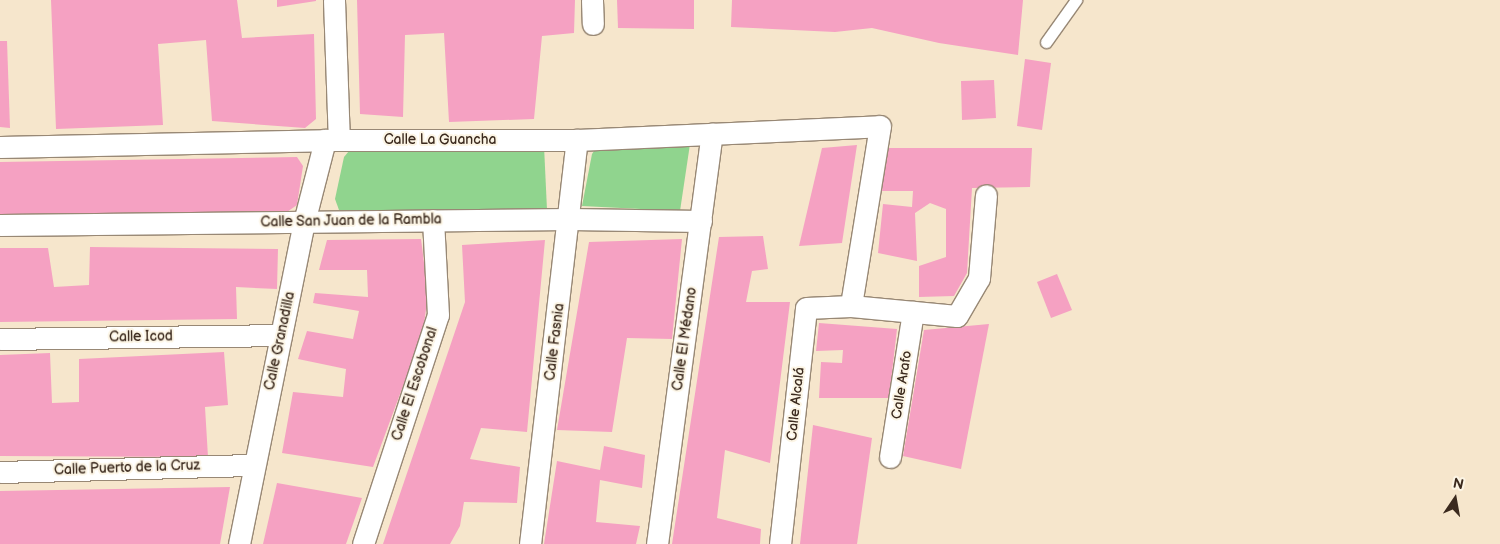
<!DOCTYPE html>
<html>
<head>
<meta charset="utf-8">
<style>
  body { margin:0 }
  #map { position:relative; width:1500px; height:544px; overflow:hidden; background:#f6e6cc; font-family:"Balsamiq Sans",sans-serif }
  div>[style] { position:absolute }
  .green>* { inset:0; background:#90d48e }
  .building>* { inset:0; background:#f5a1c2 }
  .roads { filter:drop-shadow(1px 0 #988875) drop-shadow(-1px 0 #988875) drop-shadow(0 1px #988875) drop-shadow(0 -1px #988875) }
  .service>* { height:11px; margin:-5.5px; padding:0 5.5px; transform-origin:5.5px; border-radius:5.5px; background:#fff }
  .minor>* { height:21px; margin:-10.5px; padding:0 10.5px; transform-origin:10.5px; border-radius:10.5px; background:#fff }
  span { translate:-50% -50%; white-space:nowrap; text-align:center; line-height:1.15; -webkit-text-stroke:4px #fcf5e5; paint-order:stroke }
  .street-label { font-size:14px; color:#3b2a1e }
  .north { position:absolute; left:1430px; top:474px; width:50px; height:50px; -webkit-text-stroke:4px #fcf5e5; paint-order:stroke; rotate:12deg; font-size:14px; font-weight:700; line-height:20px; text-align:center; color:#3b2a1e }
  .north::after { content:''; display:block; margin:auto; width:18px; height:22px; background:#3b2a1e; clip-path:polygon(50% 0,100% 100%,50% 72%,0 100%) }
</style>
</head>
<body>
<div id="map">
  <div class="green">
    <div style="clip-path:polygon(690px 144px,680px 211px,582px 206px,592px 154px,596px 148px)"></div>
    <div style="clip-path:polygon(544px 146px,547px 210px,339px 210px,335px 199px,344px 157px,349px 151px)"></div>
  </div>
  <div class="building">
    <div style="clip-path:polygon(51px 0,237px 0,242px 38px,314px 34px,316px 119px,305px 128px,212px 121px,206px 40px,158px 44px,163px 125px,56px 129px)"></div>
    <div style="clip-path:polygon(277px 0,316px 0,316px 1px,277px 7px)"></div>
    <div style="clip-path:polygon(357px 0,575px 0,574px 33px,542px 36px,534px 119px,449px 122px,444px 33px,405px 35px,403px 117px,360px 114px)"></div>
    <div style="clip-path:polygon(617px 0,694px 0,694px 29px,618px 28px)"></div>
    <div style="clip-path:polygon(732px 0,1023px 0,1018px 55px,939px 43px,872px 28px,835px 32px,731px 27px)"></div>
    <div style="clip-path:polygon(0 41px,7px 41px,10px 128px,0 127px)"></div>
    <div style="clip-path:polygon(1025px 59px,1051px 63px,1042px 130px,1017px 126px)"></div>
    <div style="clip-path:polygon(994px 80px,996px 118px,962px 120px,961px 81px)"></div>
    <div style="clip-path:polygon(857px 145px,842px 243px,799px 246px,822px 148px)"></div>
    <div style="clip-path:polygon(886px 148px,1032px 148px,1030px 187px,972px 188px,967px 273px,954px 296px,919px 297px,919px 266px,946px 257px,946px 209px,930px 203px,915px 213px,917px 261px,878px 253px,883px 204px,912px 207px,913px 191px,882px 191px)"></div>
    <div style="clip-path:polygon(297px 157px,303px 166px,297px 205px,284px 214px,0 217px,0 162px)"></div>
    <div style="clip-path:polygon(763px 236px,768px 269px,752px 271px,746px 302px,790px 302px,770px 463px,725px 450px,717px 518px,761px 529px,760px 544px,672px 544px,719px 237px)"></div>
    <div style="clip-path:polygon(421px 239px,428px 294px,423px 332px,373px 467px,282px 453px,293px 392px,343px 397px,346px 369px,298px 359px,307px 331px,353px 339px,359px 311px,313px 303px,315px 293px,368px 297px,367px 270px,319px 270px,327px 240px)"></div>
    <div style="clip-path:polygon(682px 239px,672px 339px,627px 338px,612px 432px,557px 430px,589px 242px)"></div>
    <div style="clip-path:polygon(545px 240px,527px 432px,481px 428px,470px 459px,520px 467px,517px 503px,464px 502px,460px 526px,450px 544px,383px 544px,465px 302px,462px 245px)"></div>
    <div style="clip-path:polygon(90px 247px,278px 249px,277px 289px,236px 287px,237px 319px,0 322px,0 248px,48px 248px,54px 287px,89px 285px)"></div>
    <div style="clip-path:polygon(1057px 274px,1072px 310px,1051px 318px,1037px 282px)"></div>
    <div style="clip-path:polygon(819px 323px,897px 329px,889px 398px,819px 398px,821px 362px,842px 363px,843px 350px,816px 351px)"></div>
    <div style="clip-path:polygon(989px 324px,961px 469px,903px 456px,924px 330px)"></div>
    <div style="clip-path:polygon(224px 352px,228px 405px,205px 407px,208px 457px,0 456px,0 355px,50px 353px,52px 403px,79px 402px,79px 359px)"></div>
    <div style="clip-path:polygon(813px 425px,872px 438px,857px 544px,800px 544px)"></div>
    <div style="clip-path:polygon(604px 446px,645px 455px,642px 488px,600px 480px,596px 522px,640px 526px,636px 544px,544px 544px,557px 461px,600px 470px)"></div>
    <div style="clip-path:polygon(277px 483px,362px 498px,346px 544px,263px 544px)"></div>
    <div style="clip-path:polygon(230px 487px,220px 544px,0 544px,0 491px)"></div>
  </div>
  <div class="roads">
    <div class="service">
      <div style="left:1046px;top:42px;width:52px;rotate:-54.5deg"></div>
    </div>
    <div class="minor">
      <div style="left:334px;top:0;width:140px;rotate:88deg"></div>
      <div style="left:592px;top:0;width:24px;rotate:88deg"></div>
      <div style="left:0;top:147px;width:325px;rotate:-1.2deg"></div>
      <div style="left:325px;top:140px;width:252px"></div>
      <div style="left:577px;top:140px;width:303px;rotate:-2.6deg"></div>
      <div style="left:880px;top:126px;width:182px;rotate:99.2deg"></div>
      <div style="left:0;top:225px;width:570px;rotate:-0.6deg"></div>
      <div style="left:570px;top:219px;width:131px;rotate:0.9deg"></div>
      <div style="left:0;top:339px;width:281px;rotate:-0.8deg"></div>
      <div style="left:890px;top:457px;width:147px;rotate:-81deg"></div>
      <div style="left:0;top:472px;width:254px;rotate:-1.6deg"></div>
      <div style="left:239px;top:544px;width:328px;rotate:-78.6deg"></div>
      <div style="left:304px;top:222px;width:85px;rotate:-75.6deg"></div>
      <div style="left:363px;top:544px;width:241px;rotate:-71.9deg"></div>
      <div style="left:438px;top:315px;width:95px;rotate:-93deg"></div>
      <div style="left:530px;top:544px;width:407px;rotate:-83.4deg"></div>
      <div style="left:657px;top:544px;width:414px;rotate:-82.4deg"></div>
      <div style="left:780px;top:544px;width:237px;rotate:-83.7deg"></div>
      <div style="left:806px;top:308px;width:45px;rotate:-2.5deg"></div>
      <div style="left:851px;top:306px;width:106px;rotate:5.4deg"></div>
      <div style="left:957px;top:316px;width:44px;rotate:-59.9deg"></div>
      <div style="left:979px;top:278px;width:83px;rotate:-85.2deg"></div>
    </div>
  </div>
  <div class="street-label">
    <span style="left:440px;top:140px">Calle La Guancha</span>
    <span style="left:351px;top:221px;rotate:-1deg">Calle San Juan de la Rambla</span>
    <span style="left:141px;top:337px;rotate:-1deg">Calle Icod</span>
    <span style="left:685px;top:339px;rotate:-82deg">Calle El Médano</span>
    <span style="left:280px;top:341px;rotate:-78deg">Calle Granadilla</span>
    <span style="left:555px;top:342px;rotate:-83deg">Calle Fasnia</span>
    <span style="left:415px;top:384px;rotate:-72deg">Calle El Escobonal</span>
    <span style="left:902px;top:385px;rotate:-81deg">Calle Arafo</span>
    <span style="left:796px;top:404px;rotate:-84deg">Calle Alcalá</span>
    <span style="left:127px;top:468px;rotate:-2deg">Calle Puerto de la Cruz</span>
  </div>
  <div class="north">N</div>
</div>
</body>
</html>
